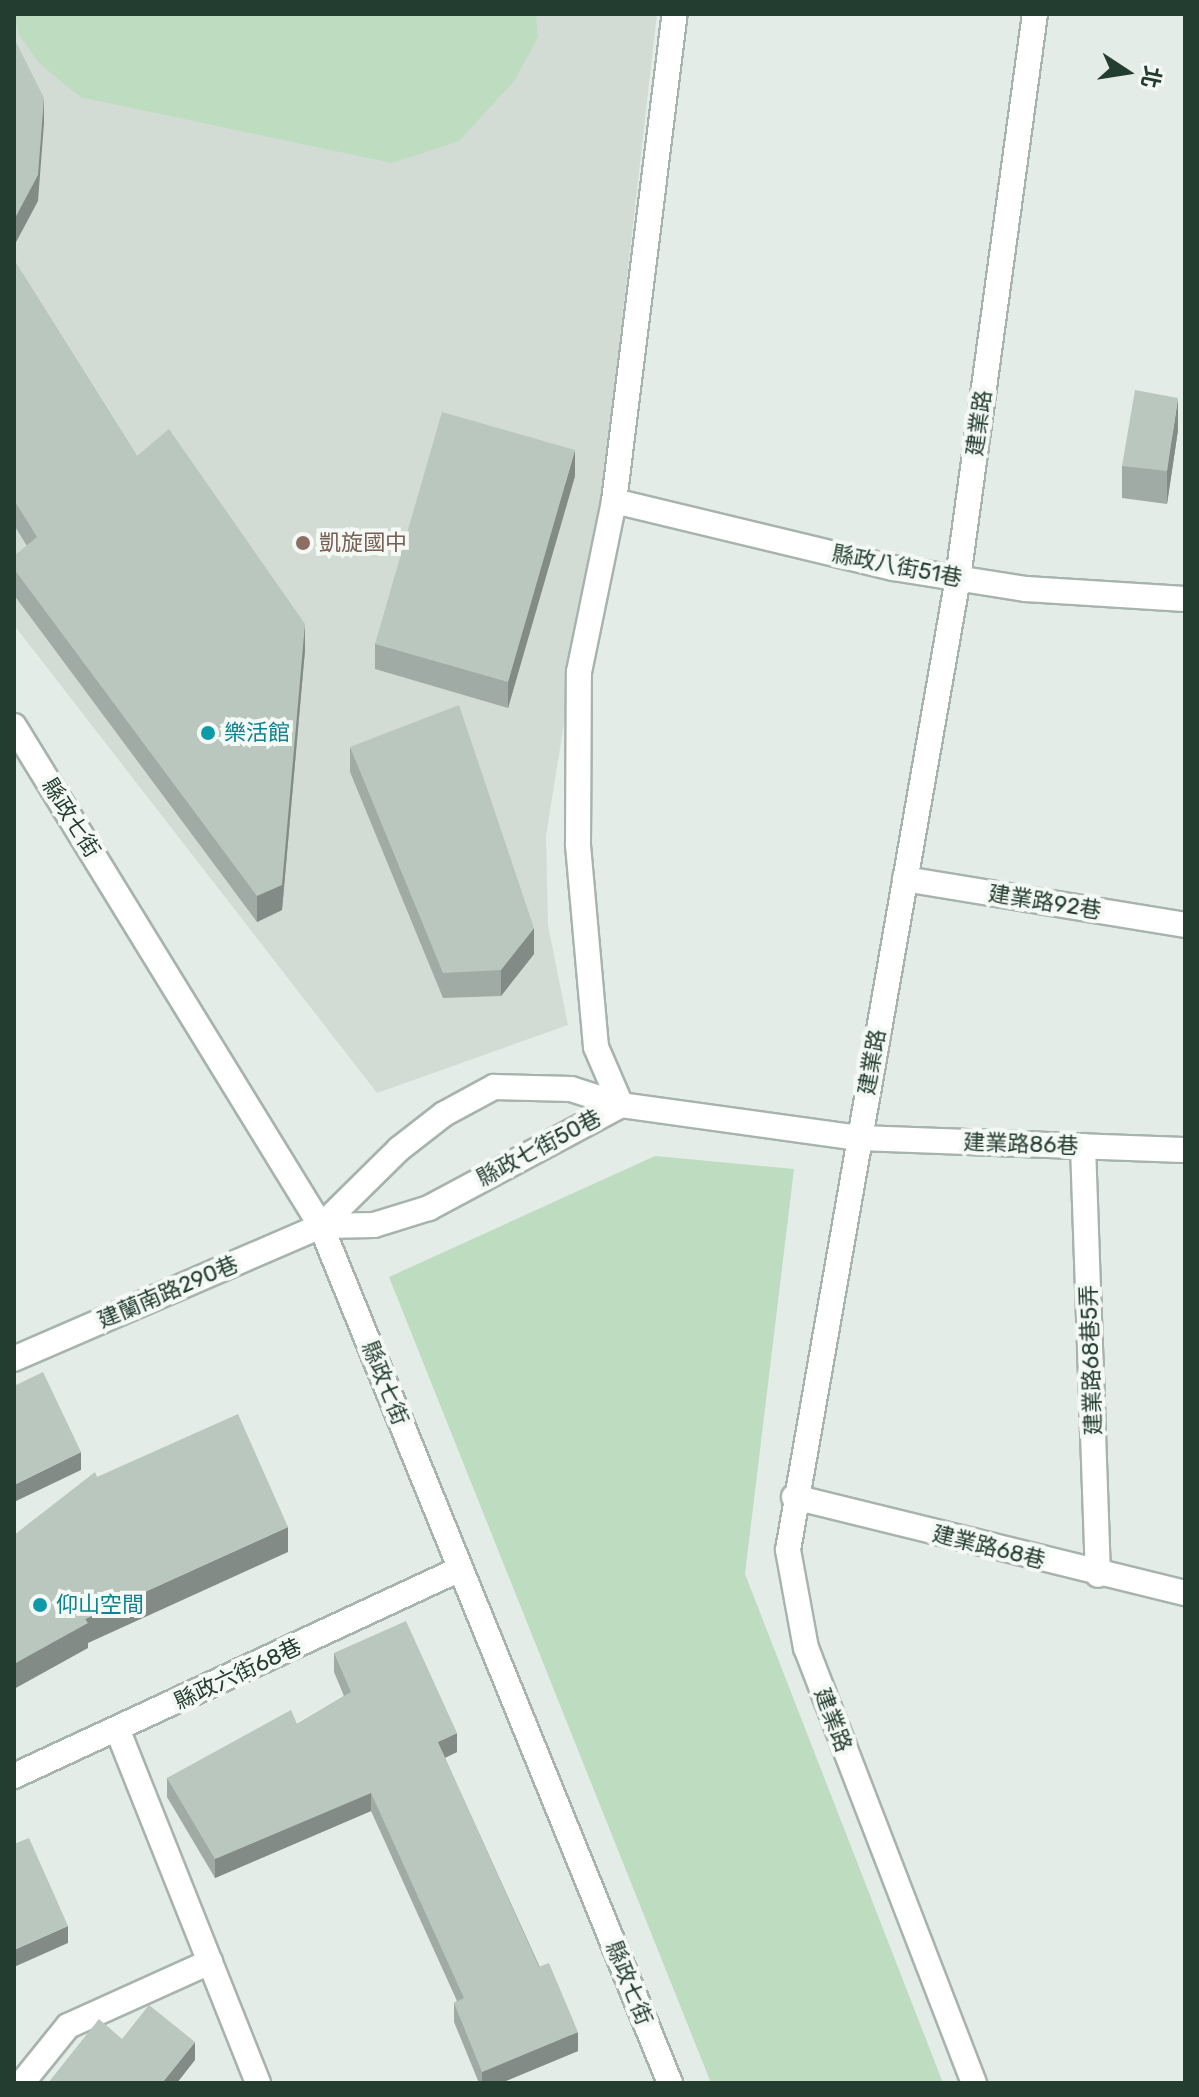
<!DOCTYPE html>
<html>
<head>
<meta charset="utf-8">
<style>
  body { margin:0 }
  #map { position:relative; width:1199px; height:2097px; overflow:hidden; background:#e4ece7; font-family:Rubik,"Noto Sans TC",sans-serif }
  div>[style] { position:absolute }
  .built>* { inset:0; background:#d2dcd5 }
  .green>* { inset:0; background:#bedcc0 }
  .roads { filter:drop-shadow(2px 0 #a7b4ad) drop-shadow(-2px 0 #a7b4ad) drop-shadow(0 2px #a7b4ad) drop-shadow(0 -2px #a7b4ad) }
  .lane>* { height:24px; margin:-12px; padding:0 12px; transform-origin:12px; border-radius:12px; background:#fff }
  .street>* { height:24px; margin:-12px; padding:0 12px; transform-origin:12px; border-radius:12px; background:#fff }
  .wall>* { inset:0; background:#9faba4 }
  .shaded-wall>* { inset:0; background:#828b86 }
  .building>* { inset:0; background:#b9c7bf }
  .dots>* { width:22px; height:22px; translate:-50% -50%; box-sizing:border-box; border:4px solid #f4f9f5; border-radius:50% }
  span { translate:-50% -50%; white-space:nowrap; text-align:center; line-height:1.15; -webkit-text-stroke:8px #f4f9f5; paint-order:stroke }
  .street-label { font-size:22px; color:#243d31 }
  .education-label { font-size:22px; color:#785e54 }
  .left { translate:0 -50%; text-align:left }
  .culture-label { font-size:22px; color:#0d838f }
  .frame { position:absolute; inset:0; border:16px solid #243d31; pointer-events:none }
  .north { position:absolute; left:1087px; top:32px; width:80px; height:80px; -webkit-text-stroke:6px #f4f9f5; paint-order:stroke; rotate:102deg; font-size:22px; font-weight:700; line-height:32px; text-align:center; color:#243d31 }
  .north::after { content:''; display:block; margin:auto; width:28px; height:36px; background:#243d31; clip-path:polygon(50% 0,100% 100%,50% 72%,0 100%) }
</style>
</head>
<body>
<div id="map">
  <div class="built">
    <div style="clip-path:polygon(14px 14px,657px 14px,606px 462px,546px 836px,548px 925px,568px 1025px,377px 1093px,14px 625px)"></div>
  </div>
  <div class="green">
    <div style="clip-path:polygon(14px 14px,536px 14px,538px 37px,515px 80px,459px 141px,392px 163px,80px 97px,40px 64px,19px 35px)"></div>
    <div style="clip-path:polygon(655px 1156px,794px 1169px,745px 1574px,943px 2083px,711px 2083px,389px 1277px)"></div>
  </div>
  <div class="roads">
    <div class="lane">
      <div style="left:14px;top:726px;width:587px;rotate:58.45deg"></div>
      <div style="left:321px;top:1226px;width:335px;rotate:156.6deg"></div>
      <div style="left:905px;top:879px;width:284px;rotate:9.3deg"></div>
      <div style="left:621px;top:1105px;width:63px;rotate:-113.3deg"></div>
      <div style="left:596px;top:1047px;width:204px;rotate:-95.1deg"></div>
      <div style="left:578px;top:844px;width:172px;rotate:-89.7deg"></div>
      <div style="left:579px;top:672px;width:175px;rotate:-78.4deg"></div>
      <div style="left:614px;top:501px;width:491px;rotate:-82.9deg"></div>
      <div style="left:858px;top:1138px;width:327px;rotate:2.1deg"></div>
      <div style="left:22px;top:2083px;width:73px;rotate:-51.1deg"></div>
      <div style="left:68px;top:2026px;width:156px;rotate:-24.3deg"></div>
    </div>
    <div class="street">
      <div style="left:614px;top:501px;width:287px;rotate:13.5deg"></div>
      <div style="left:893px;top:568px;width:135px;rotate:9deg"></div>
      <div style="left:1026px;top:589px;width:159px;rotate:3.6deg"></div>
      <div style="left:1083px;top:1146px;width:429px;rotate:88deg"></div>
      <div style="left:321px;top:1226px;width:925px;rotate:67.84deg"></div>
      <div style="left:321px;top:1226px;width:110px;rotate:-44.6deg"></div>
      <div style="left:399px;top:1149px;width:57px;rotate:-37.9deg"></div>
      <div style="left:444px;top:1114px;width:57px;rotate:-28.4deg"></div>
      <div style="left:494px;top:1087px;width:77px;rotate:1.5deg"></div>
      <div style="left:571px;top:1089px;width:52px;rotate:17.7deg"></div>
      <div style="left:621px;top:1105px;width:239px;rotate:7.9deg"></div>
      <div style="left:321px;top:1226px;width:53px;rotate:-1.1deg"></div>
      <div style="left:374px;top:1225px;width:58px;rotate:-17.2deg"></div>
      <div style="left:429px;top:1208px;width:218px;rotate:-28.2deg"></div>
      <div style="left:794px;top:1497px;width:403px;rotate:13.8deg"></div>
      <div style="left:118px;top:1731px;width:379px;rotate:68.3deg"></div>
      <div style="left:14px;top:1776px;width:492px;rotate:-24.9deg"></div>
      <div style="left:974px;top:2083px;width:466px;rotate:-111.1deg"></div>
      <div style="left:806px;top:1648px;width:100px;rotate:-100.4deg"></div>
      <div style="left:788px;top:1550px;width:987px;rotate:-80.08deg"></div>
      <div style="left:958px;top:578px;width:569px;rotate:-82.23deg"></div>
    </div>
  </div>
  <div class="wall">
    <div style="clip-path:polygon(14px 260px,137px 456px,305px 650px,282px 910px,257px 922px,14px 595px,14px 556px,27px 546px,14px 525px)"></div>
    <div style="clip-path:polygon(1178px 430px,1167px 504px,1122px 498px,1122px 466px)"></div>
    <div style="clip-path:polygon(575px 476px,508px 708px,375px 669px,375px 644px)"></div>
    <div style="clip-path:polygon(350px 747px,534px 954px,501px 996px,443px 998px,350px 772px)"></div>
    <div style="clip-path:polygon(334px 1653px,457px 1752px,445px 1758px,578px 2051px,501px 2083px,479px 2083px,454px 2022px,454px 2003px,457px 2001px,371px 1811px,215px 1878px,167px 1797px,167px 1778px,297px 1724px,344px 1696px,334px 1672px)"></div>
  </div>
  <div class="shaded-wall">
    <div style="clip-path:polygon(44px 98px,44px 123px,38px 201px,14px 246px,14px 220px)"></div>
    <div style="clip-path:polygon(1178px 398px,1178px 430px,1167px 504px,1167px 471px)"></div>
    <div style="clip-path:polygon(575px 450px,575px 476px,508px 708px,508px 682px)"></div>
    <div style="clip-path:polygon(305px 624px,305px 650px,282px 910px,257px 922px,257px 896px)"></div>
    <div style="clip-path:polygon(534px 928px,534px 954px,501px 996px,501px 970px)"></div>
    <div style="clip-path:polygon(81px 1452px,81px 1470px,14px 1502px,14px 1485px)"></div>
    <div style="clip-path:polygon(288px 1527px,288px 1552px,88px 1643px,88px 1648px,14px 1689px,14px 1664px,85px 1619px)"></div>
    <div style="clip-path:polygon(457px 1733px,457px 1752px,438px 1761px,438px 1742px)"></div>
    <div style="clip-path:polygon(371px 1793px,371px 1811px,215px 1878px,215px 1859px)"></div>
    <div style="clip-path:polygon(68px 1926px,68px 1943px,14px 1967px,14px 1950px)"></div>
    <div style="clip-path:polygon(578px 2032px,578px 2051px,501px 2083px,482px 2083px,482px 2072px)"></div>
    <div style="clip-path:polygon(195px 2042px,195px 2060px,177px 2083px,162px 2083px)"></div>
  </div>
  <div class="building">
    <div style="clip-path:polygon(14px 38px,44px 98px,38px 175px,14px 220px)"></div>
    <div style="clip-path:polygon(14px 260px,137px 456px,169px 429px,305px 624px,282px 885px,257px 896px,14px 569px,14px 556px,37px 537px,14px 500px)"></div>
    <div style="clip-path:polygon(1135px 390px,1178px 398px,1167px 471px,1122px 466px)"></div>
    <div style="clip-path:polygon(442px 412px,575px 450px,508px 682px,375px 644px)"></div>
    <div style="clip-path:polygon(459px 705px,534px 928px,501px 970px,443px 973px,350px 747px)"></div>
    <div style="clip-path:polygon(43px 1372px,81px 1452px,14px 1485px,14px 1386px)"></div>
    <div style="clip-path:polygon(238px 1414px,288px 1527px,85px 1619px,88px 1623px,14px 1664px,14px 1535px,95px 1472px,97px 1477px)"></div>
    <div style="clip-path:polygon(406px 1621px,457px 1733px,438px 1742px,539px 1967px,549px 1963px,578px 2032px,482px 2072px,454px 2003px,464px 1998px,371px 1793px,215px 1859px,167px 1778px,291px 1710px,297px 1724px,351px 1692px,334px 1653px)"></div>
    <div style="clip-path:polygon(29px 1838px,68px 1926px,14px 1950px,14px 1844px)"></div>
    <div style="clip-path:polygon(149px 2005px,195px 2042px,162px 2083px,48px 2083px,99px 2019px,122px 2039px)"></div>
  </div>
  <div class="dots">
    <div style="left:303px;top:543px;background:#8d6e63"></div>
    <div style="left:208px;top:733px;background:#0f9aa8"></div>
    <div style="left:40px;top:1605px;background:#0f9aa8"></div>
  </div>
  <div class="street-label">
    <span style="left:979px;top:423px;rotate:-82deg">建業路</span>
    <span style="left:897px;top:566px;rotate:11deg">縣政八街51巷</span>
    <span style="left:71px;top:818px;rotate:58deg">縣政七街</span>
    <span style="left:1045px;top:902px;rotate:9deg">建業路92巷</span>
    <span style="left:872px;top:1062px;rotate:-80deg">建業路</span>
    <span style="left:1021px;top:1144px;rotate:2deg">建業路86巷</span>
    <span style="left:539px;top:1148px;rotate:-28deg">縣政七街50巷</span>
    <span style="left:168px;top:1292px;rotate:-23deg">建蘭南路290巷</span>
    <span style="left:1091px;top:1360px;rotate:-92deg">建業路68巷5弄</span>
    <span style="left:385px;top:1383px;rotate:68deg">縣政七街</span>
    <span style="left:989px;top:1547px;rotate:14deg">建業路68巷</span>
    <span style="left:238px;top:1674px;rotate:-25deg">縣政六街68巷</span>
    <span style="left:833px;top:1720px;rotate:69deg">建業路</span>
    <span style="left:629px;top:1983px;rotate:68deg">縣政七街</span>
  </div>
  <div class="education-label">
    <span class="left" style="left:319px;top:543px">凱旋國中</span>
  </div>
  <div class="culture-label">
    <span class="left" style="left:224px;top:733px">樂活館</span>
    <span class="left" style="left:56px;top:1605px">仰山空間</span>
  </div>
  <div class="frame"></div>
  <div class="north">北</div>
</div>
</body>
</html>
